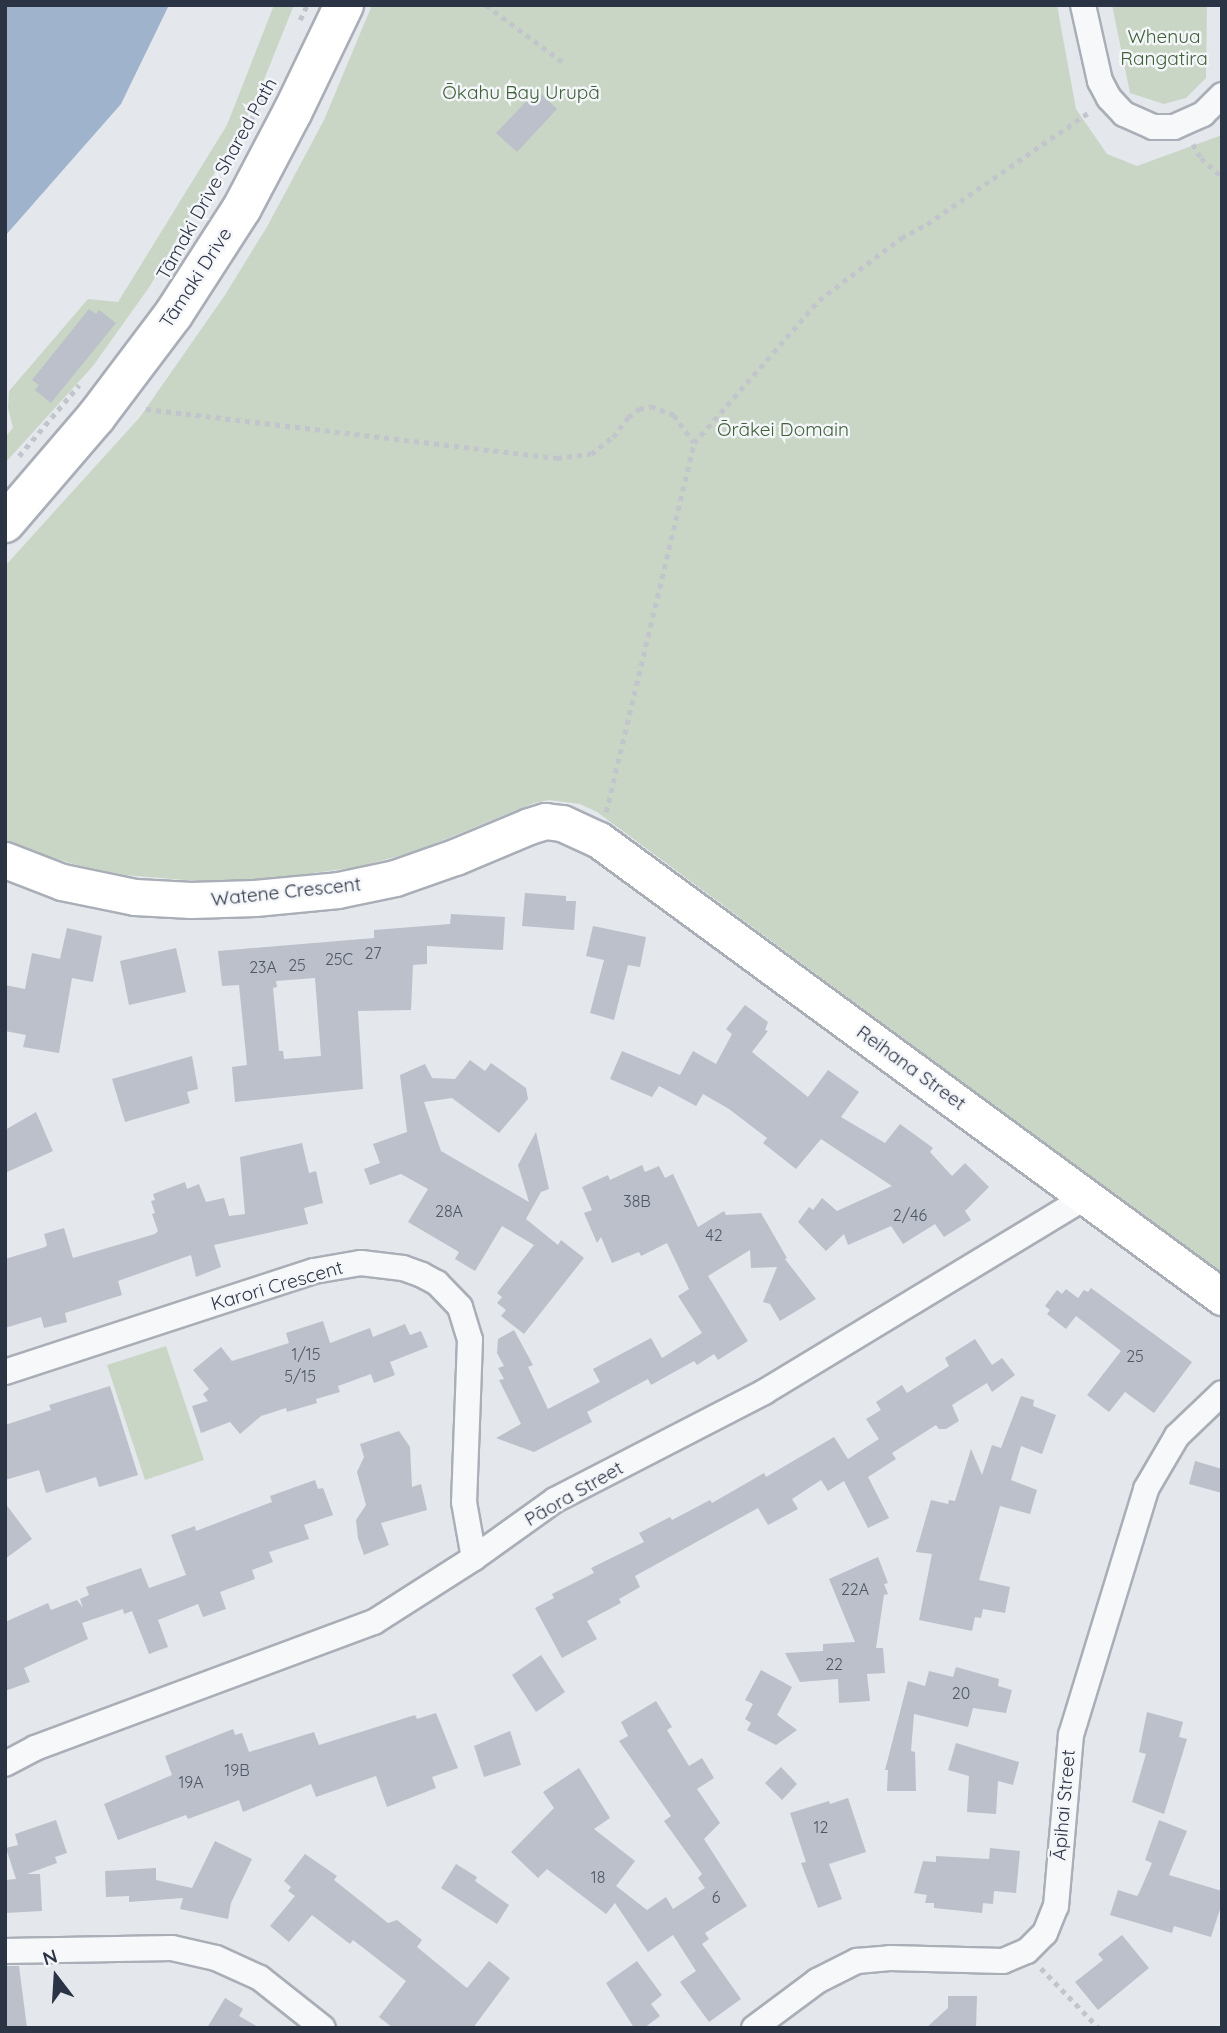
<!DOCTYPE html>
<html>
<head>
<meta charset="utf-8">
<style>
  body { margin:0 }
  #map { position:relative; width:1227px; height:2033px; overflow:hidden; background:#e4e7ec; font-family:Quicksand,sans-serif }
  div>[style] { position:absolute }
  .green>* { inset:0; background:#c9d6c5 }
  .water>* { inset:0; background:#9fb4cc }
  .building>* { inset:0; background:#bbc0ca }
  .path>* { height:4.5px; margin-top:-2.25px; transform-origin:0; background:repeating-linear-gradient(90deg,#c2c5cb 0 5px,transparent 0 10px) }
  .roads { filter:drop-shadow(2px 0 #a9aeb7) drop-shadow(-2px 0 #a9aeb7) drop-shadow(0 2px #a9aeb7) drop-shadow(0 -2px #a9aeb7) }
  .street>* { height:24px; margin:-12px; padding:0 12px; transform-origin:12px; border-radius:12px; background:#f7f8fa }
  .secondary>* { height:35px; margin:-17.5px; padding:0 17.5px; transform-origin:17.5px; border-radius:17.5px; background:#fff }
  .primary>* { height:38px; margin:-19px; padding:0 19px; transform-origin:19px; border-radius:19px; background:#fff }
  span { translate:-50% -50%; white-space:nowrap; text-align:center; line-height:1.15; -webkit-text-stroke:5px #f4f6f9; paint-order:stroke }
  .number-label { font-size:16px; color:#4f5766 }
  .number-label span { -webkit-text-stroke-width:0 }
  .park-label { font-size:19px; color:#3f6138 }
  .street-label { font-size:19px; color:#2b3445 }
  .frame { position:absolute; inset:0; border:7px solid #2b3445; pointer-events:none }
  .north { position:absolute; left:21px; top:1942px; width:70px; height:70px; -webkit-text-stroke:5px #f4f6f9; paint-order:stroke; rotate:343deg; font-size:19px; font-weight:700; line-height:28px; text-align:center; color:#2b3445 }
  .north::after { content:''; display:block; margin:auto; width:24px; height:32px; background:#2b3445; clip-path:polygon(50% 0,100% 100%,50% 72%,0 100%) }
</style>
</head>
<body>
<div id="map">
  <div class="green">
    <div style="clip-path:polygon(274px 5px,294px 5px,255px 102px,150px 286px,93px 366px,5px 463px,5px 437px,13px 428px,8px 408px,9px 391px,88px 299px,118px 302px,227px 125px)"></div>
    <div style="clip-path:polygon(372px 5px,1057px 5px,1076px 109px,1107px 154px,1137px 166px,1222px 135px,1222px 1274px,597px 812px,580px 804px,549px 800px,534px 803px,414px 852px,357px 867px,233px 884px,125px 875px,77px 865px,5px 843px,5px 566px,140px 417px,225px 295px,268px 225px,324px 120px)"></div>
    <div style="clip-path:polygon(1112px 5px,1207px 5px,1206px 78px,1186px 98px,1164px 104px,1130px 93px)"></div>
    <div style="clip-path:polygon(166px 1346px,204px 1460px,145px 1480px,107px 1365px)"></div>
  </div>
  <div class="water">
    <div style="clip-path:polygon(5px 5px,169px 5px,121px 104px,5px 236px)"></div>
  </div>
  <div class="building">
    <div style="clip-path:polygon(537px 90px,557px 109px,517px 152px,496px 133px)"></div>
    <div style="clip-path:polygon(89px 309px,96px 314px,99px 310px,116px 323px,51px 403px,35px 390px,39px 385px,32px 380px)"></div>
    <div style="clip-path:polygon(525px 893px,566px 896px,566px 901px,576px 901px,574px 930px,522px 926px)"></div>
    <div style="clip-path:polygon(evenodd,451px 914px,505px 917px,503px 950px,427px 946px,427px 964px,413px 965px,411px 1010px,358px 1011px,363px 1089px,235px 1102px,232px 1067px,247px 1065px,239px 985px,222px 986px,218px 951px,374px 938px,374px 930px,450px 924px,451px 914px,315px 978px,321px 1056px,284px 1059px,283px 1051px,279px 1051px,273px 988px,277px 987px,276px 981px,315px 978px)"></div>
    <div style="clip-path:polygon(593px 926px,646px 937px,640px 967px,628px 965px,614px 1020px,590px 1013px,604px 960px,586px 956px)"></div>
    <div style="clip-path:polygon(67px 928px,102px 936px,93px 982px,72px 978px,59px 1053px,23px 1047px,26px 1035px,5px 1031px,5px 985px,25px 989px,32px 953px,60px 959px)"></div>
    <div style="clip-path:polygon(176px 948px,186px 992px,129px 1005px,120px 961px)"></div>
    <div style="clip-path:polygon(745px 1005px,768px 1022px,765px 1030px,768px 1031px,752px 1052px,808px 1097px,828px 1070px,859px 1092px,841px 1117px,885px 1143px,900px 1124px,933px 1148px,930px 1152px,952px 1176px,965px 1163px,989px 1187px,965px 1211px,971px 1220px,944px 1237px,935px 1224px,903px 1244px,891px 1226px,848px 1245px,844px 1234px,826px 1251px,798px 1222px,809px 1207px,813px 1210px,822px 1198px,837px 1211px,892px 1186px,821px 1139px,796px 1169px,763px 1143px,767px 1138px,729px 1109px,703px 1094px,696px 1106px,659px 1086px,652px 1097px,610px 1079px,622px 1051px,680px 1075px,693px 1051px,716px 1064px,732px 1034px,726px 1029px)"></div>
    <div style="clip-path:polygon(192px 1056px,198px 1089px,187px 1092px,190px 1103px,125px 1122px,112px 1079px)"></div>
    <div style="clip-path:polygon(470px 1060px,485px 1071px,491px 1063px,526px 1088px,528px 1099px,499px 1133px,452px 1098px,424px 1102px,441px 1151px,529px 1202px,518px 1165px,536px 1132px,549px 1189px,541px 1192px,526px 1219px,558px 1245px,561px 1240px,584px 1258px,524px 1334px,501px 1316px,506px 1310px,497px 1303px,502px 1297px,497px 1293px,534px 1245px,502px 1226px,475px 1271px,455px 1259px,459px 1252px,408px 1222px,428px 1189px,401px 1174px,370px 1185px,364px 1169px,380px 1163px,373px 1144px,407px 1132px,400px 1075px,425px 1064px,432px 1078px,455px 1079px)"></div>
    <div style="clip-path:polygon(36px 1112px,53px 1151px,5px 1173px,5px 1130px)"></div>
    <div style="clip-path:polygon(302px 1143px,309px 1173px,316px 1171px,323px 1203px,304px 1208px,308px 1224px,214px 1245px,221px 1267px,196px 1277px,191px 1255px,118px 1281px,122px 1295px,65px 1313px,67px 1322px,44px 1328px,41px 1317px,5px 1328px,5px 1259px,45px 1247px,47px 1245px,44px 1234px,64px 1228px,73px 1258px,155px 1234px,158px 1231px,152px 1214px,155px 1213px,151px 1201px,155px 1200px,153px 1194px,185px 1182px,187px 1189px,199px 1184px,206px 1202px,224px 1198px,229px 1216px,245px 1214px,240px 1157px)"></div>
    <div style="clip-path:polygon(642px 1165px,645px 1172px,659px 1166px,665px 1178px,673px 1174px,698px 1227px,724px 1211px,726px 1215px,761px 1213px,787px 1258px,785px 1259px,816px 1299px,780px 1321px,770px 1304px,763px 1302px,777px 1267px,751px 1268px,750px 1250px,708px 1276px,748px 1341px,718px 1360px,714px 1354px,697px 1365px,694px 1361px,651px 1385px,648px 1379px,587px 1412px,592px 1422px,534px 1452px,496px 1438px,521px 1424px,499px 1380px,504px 1379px,498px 1368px,504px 1366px,497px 1353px,498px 1339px,514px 1330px,533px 1365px,528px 1367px,548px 1409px,600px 1382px,593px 1369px,651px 1338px,662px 1358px,702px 1333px,678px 1296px,689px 1289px,667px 1243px,641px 1256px,639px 1252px,612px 1263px,601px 1237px,597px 1243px,584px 1213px,592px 1210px,582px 1187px,608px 1175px,610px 1180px)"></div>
    <div style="clip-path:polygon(1091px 1288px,1192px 1362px,1154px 1413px,1125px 1392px,1109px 1412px,1087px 1395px,1121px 1351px,1076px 1316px,1066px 1329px,1047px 1314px,1050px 1310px,1045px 1306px,1057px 1290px,1062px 1294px,1066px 1289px,1078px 1298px,1084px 1290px,1088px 1292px)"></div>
    <div style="clip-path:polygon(323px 1321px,330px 1343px,370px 1328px,373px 1337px,405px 1324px,410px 1335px,421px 1331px,428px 1347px,390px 1362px,395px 1375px,374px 1383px,371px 1374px,338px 1386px,340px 1392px,316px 1399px,317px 1403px,287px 1412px,286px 1408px,261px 1416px,240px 1434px,230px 1422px,201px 1433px,192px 1406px,208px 1401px,203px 1394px,209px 1389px,193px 1370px,221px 1347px,232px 1361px,289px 1343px,286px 1333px)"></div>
    <div style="clip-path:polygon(975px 1339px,992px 1365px,1002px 1358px,1015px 1375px,992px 1392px,987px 1383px,952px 1405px,959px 1421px,946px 1429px,939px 1429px,936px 1425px,892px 1453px,896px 1459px,868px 1477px,889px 1518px,868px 1528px,844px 1481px,828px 1491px,821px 1480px,792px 1499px,798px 1509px,768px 1525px,758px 1508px,635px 1576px,640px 1587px,619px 1599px,621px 1603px,587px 1621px,597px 1639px,562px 1658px,535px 1608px,554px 1598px,552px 1594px,594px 1573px,591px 1568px,644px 1542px,639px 1533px,670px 1517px,672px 1520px,710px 1500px,712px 1503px,764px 1473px,766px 1477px,834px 1437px,848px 1459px,879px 1439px,866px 1419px,881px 1410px,876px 1402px,902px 1385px,907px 1393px,949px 1366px,945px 1358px)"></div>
    <div style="clip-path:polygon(110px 1386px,138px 1475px,99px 1487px,96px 1477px,46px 1493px,39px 1470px,5px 1480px,5px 1425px,51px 1410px,49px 1405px)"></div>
    <div style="clip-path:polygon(1021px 1396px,1034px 1400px,1033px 1406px,1056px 1415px,1042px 1454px,1021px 1446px,1011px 1480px,1037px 1490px,1030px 1514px,1000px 1506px,979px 1580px,1010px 1587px,1005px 1613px,983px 1609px,981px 1618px,975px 1617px,972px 1631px,919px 1620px,932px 1554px,916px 1552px,931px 1500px,948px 1504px,949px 1500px,955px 1501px,971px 1449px,982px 1475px,992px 1445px,1001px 1448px)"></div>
    <div style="clip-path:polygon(399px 1431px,410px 1447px,412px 1487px,421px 1484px,427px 1510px,381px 1523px,389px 1545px,364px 1555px,358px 1538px,356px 1520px,366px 1505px,357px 1472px,364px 1457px,360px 1444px)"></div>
    <div style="clip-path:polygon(1195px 1461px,1222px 1469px,1222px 1493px,1189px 1484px)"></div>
    <div style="clip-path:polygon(315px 1480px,318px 1489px,323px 1488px,333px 1515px,304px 1525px,309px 1539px,269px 1552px,273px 1562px,252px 1570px,255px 1579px,220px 1592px,226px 1609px,203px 1617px,198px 1604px,158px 1620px,168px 1647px,149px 1654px,132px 1611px,124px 1614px,123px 1609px,82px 1623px,88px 1639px,24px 1668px,30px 1682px,5px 1691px,5px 1622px,48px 1603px,51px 1610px,77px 1600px,83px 1608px,80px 1599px,89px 1595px,86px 1587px,141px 1568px,149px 1588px,186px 1575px,171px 1535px,195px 1526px,196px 1531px,272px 1502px,270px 1496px)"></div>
    <div style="clip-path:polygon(5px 1503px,32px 1539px,5px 1559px)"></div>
    <div style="clip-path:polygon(878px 1557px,888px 1583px,884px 1584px,888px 1594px,884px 1595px,876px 1648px,883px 1648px,885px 1673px,867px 1674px,870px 1701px,839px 1703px,838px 1679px,800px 1682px,785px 1653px,823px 1651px,823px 1644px,855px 1642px,829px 1579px)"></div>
    <div style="clip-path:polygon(541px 1655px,565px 1692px,536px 1712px,512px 1675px)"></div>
    <div style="clip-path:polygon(956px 1667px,999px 1679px,998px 1686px,1012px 1690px,1006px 1713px,973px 1708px,968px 1727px,914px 1714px,911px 1751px,915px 1752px,916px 1791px,887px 1791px,888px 1770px,885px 1770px,908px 1681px,925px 1686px,929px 1671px,953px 1677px)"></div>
    <div style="clip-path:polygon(761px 1670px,792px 1687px,777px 1715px,797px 1730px,776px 1745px,747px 1730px,751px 1723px,745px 1719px,753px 1704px,745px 1700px)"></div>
    <div style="clip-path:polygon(656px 1701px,672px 1727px,667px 1730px,689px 1766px,702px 1758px,714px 1778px,697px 1789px,720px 1823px,704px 1839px,747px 1906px,705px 1933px,709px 1939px,702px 1944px,741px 1999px,709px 2022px,680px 1982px,696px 1971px,673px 1935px,648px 1952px,615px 1903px,606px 1914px,547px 1869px,538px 1878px,511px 1852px,554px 1808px,543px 1792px,579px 1768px,610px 1818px,594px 1829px,635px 1861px,616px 1886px,647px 1910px,666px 1897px,673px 1909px,705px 1888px,698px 1878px,702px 1874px,664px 1821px,671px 1816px,619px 1741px,628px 1736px,621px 1722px)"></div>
    <div style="clip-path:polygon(1147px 1712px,1183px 1722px,1179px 1737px,1187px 1739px,1164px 1814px,1132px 1802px,1146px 1754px,1139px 1752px)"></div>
    <div style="clip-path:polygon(436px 1713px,458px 1768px,432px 1777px,436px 1788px,387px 1807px,376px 1776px,316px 1797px,311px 1784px,243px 1812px,239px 1800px,188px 1819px,186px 1815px,118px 1840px,104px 1804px,172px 1775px,165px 1756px,233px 1729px,235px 1735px,242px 1733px,249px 1752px,314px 1732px,319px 1745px,415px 1715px,417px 1719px)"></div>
    <div style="clip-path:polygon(510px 1731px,521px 1765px,484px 1777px,474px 1746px)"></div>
    <div style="clip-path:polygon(956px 1743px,1019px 1762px,1013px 1785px,998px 1781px,996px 1814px,967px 1812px,969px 1776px,948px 1770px)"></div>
    <div style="clip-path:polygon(781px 1767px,797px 1784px,782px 1800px,765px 1783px)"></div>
    <div style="clip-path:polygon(848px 1798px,866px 1852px,829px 1864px,842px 1899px,818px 1908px,801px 1863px,806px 1862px,790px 1813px,829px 1801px,830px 1804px)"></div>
    <div style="clip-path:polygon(56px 1820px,67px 1853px,55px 1857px,57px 1863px,27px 1874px,40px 1874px,42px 1911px,5px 1913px,5px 1880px,16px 1879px,6px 1848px,18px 1845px,15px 1834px)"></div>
    <div style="clip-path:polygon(1159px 1820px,1187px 1831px,1169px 1875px,1222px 1891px,1222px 1903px,1211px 1937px,1174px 1926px,1172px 1933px,1110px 1915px,1118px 1890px,1137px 1896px,1139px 1893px,1152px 1863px,1145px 1860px)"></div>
    <div style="clip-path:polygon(215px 1841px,252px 1859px,231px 1903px,228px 1919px,180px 1909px,183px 1898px,129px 1902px,129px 1896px,106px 1897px,105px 1871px,156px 1868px,156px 1880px,192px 1888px)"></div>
    <div style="clip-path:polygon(990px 1848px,1020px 1851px,1016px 1893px,994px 1891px,993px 1904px,983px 1903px,982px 1913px,934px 1908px,934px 1903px,925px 1903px,927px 1895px,914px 1893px,923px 1861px,936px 1862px,936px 1856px,989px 1859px)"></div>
    <div style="clip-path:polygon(305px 1854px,337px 1876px,334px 1880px,388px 1923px,397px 1920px,422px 1940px,417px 1947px,467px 1988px,489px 1961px,510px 1978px,473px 2028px,393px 2028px,379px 2017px,406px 1981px,353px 1940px,350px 1944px,312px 1915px,289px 1942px,270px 1926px,295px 1896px,288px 1891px,291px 1887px,284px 1881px)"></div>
    <div style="clip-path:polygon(456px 1864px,477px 1877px,475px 1881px,509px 1905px,497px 1924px,441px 1888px)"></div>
    <div style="clip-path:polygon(1122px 1935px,1149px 1968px,1098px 2010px,1075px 1982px,1103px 1960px,1098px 1954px)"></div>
    <div style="clip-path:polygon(637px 1961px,662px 1995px,651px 2004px,660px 2016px,644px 2028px,634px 2028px,606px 1983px)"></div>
    <div style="clip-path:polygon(5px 1966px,19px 1966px,27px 2028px,5px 2028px)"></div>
    <div style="clip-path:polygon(948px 1996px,977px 1996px,976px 2028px,926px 2028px,948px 2008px)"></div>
    <div style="clip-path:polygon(225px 1998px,243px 2009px,239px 2016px,260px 2028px,207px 2028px)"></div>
  </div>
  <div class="path">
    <div style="left:486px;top:5px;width:97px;rotate:36.6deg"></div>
    <div style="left:300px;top:20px;width:17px;rotate:-65deg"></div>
    <div style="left:1193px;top:144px;width:16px;rotate:60deg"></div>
    <div style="left:1201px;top:158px;width:28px;rotate:42deg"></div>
    <div style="left:203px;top:209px;width:137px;rotate:-61.8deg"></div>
    <div style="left:146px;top:409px;width:414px;rotate:6.8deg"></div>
    <div style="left:557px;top:458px;width:34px;rotate:-7deg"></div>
    <div style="left:591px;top:454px;width:28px;rotate:-38deg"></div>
    <div style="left:613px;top:437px;width:25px;rotate:-53deg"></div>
    <div style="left:628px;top:417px;width:14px;rotate:-36deg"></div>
    <div style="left:639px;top:409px;width:12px;rotate:-14deg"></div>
    <div style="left:651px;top:406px;width:25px;rotate:21deg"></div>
    <div style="left:674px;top:415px;width:34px;rotate:54deg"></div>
    <div style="left:19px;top:456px;width:93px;rotate:-49.8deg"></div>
    <div style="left:606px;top:812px;width:379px;rotate:-76.6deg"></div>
    <div style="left:694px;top:443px;width:190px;rotate:-48.8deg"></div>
    <div style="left:819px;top:300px;width:103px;rotate:-37.1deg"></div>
    <div style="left:901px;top:238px;width:30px;rotate:-28deg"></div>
    <div style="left:927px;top:224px;width:199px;rotate:-34.6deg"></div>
    <div style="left:1041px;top:1968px;width:83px;rotate:46deg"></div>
  </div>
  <div class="roads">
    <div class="street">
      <div style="left:1083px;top:5px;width:78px;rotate:77.4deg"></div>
      <div style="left:1100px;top:81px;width:19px;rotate:62deg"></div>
      <div style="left:1109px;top:98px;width:22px;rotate:47deg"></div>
      <div style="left:1124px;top:114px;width:32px;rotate:24deg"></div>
      <div style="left:1153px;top:127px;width:21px"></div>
      <div style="left:1174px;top:127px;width:32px;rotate:-24deg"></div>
      <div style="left:1203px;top:114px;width:27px;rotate:-45deg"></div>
      <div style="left:5px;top:1372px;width:325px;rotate:-18.1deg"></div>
      <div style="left:314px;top:1271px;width:48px;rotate:-9.7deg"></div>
      <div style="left:361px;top:1263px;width:42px;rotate:6.8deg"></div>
      <div style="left:403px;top:1268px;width:20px;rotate:20deg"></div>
      <div style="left:422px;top:1275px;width:17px;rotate:28deg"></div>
      <div style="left:437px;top:1283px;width:33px;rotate:46deg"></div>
      <div style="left:460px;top:1307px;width:34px;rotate:73deg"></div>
      <div style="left:470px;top:1340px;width:162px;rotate:92.1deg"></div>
      <div style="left:464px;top:1502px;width:57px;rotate:79.9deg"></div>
      <div style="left:5px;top:1764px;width:34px;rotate:-28deg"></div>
      <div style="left:35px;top:1748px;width:362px;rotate:-20.4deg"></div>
      <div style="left:374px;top:1622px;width:119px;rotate:-32.6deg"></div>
      <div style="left:474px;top:1558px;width:100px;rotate:-35.6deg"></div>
      <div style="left:555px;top:1500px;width:235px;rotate:-27.3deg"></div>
      <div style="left:764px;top:1392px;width:376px;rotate:-31.2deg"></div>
      <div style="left:5px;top:1951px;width:167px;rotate:-1deg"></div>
      <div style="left:172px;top:1948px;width:45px;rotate:12.8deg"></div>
      <div style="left:216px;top:1958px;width:48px;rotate:24.4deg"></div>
      <div style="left:260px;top:1978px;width:80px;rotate:38.4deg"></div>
      <div style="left:754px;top:2028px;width:79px;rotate:-36.7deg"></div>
      <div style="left:817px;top:1981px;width:45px;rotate:-26.6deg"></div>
      <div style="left:857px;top:1961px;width:33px;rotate:-5deg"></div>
      <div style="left:890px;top:1958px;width:113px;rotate:1.5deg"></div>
      <div style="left:1003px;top:1961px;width:26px;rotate:-23deg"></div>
      <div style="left:1027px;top:1951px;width:25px;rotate:-45deg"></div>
      <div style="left:1045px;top:1933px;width:29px;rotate:-68deg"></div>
      <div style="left:1056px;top:1906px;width:172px;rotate:-85deg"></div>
      <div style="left:1071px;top:1735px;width:257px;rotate:-73deg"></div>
      <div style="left:1146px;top:1489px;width:61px;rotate:-59.7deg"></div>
      <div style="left:1177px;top:1436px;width:62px;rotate:-43.7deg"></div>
    </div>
    <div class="secondary">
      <div style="left:5px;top:860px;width:61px;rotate:21.1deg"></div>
      <div style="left:62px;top:882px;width:75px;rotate:11.6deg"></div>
      <div style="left:135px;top:897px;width:56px;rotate:3.1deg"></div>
      <div style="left:191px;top:900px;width:64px;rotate:-1.8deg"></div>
      <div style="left:255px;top:898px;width:83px;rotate:-5.5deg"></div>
      <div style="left:338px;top:890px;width:58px;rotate:-11.9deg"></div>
      <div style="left:395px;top:878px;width:64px;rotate:-19.3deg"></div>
      <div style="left:455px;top:857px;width:80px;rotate:-22.7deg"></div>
      <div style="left:529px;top:826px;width:17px;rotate:-17deg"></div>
      <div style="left:545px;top:821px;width:17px;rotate:7deg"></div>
      <div style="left:562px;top:823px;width:41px;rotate:24.7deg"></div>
      <div style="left:599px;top:840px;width:773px;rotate:36.26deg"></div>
    </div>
    <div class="primary">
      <div style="left:5px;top:523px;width:140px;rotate:-49.4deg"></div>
      <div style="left:96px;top:417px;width:128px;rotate:-53deg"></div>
      <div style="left:173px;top:315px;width:127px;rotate:-57.2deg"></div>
      <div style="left:242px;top:208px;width:110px;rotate:-62.3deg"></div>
      <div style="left:293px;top:111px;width:118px;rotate:-64.3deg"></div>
    </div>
  </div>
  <div class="number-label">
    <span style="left:373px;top:953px">27</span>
    <span style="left:339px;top:959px">25C</span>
    <span style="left:297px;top:965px">25</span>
    <span style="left:263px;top:967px">23A</span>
    <span style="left:637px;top:1201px">38B</span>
    <span style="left:449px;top:1211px">28A</span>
    <span style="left:910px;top:1215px">2/46</span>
    <span style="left:714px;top:1235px">42</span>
    <span style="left:306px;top:1354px">1/15</span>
    <span style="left:1135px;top:1356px">25</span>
    <span style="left:300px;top:1376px">5/15</span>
    <span style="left:855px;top:1589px">22A</span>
    <span style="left:834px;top:1664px">22</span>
    <span style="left:961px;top:1693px">20</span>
    <span style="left:237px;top:1770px">19B</span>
    <span style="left:191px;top:1782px">19A</span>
    <span style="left:821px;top:1827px">12</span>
    <span style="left:598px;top:1877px">18</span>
    <span style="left:716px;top:1897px">6</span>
  </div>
  <div class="park-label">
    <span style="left:1164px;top:48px">Whenua<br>Rangatira</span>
    <span style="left:521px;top:93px">Ōkahu Bay Urupā</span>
    <span style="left:783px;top:430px">Ōrākei Domain</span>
  </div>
  <div class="street-label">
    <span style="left:217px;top:179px;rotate:-61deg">Tāmaki Drive Shared Path</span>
    <span style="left:196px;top:278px;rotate:-57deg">Tāmaki Drive</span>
    <span style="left:286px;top:892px;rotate:-6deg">Watene Crescent</span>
    <span style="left:911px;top:1068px;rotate:36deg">Reihana Street</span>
    <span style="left:277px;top:1286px;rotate:-16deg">Karori Crescent</span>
    <span style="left:574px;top:1494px;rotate:-30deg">Pāora Street</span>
    <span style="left:1064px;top:1805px;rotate:-85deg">Āpihai Street</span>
  </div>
  <div class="frame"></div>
  <div class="north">N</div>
</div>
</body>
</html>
